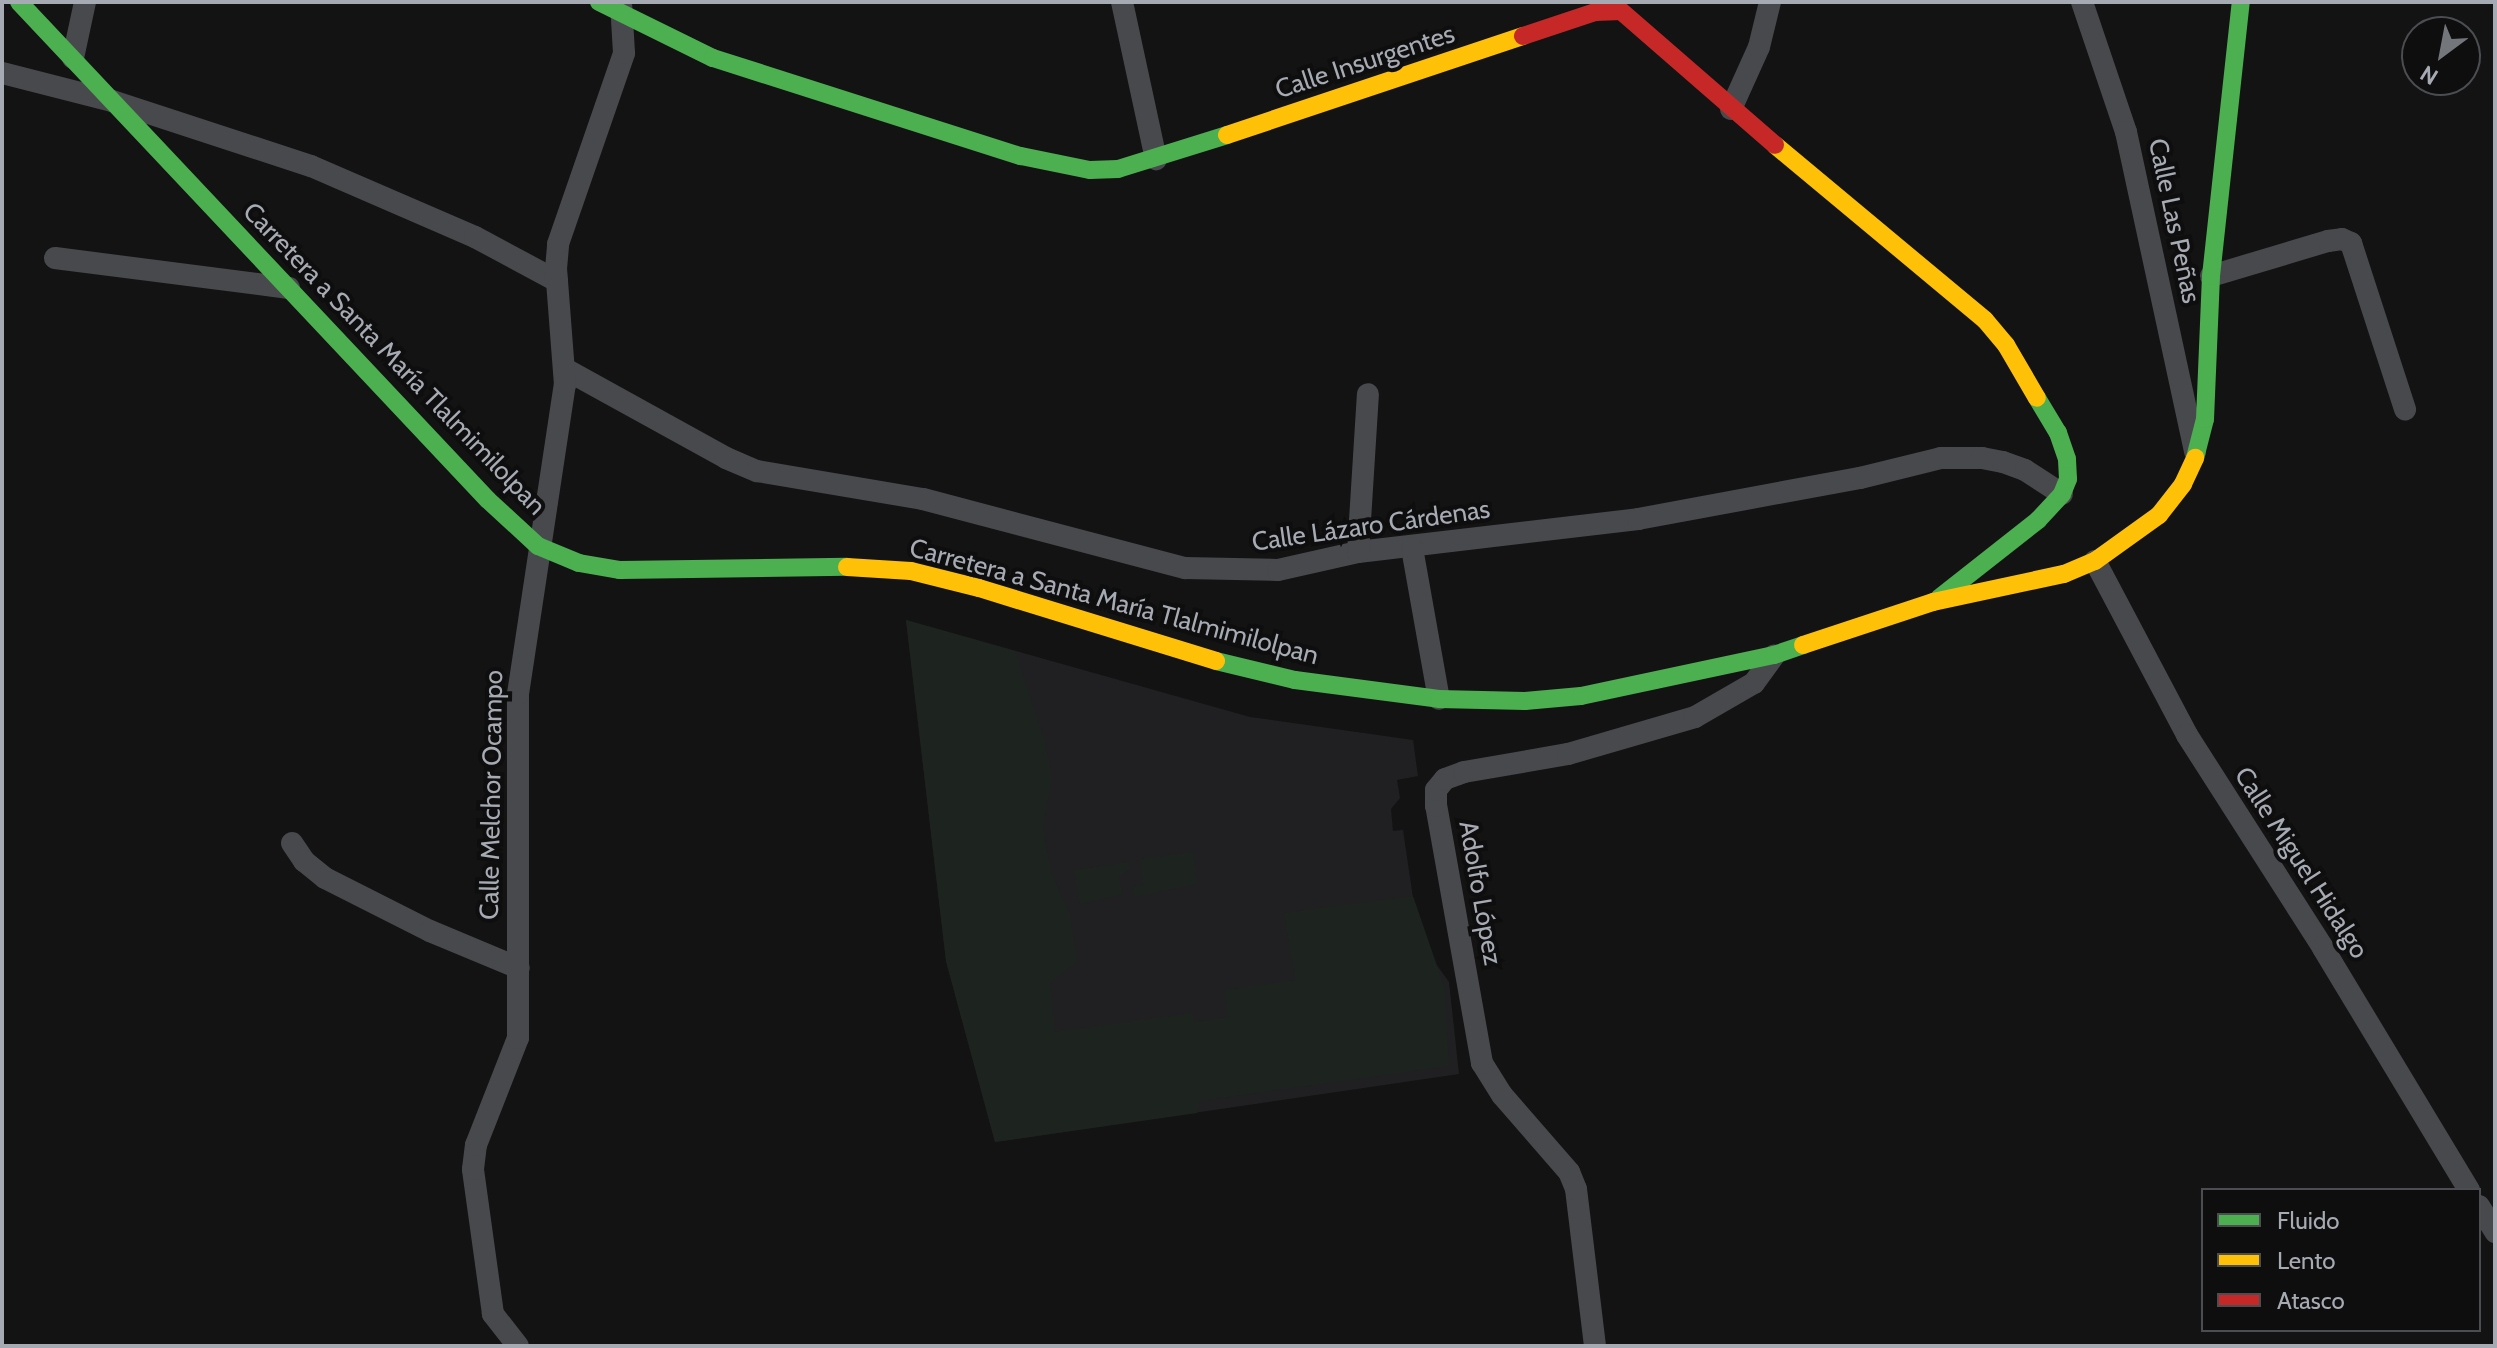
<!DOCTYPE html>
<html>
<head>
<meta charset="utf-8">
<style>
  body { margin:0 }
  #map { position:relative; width:2497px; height:1348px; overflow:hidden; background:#131314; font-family:Cabin,sans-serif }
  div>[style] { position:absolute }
  .built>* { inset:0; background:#202022 }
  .green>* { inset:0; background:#1d231e }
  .street>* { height:22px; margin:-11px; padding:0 11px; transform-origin:11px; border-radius:11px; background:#48494c }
  .fast>* { height:18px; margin:-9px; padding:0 9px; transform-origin:9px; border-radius:9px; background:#4caf50 }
  .slow>* { height:18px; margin:-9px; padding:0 9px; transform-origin:9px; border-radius:9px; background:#ffc107 }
  .jam>* { height:18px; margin:-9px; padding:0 9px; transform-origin:9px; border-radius:9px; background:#c62828 }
  span { translate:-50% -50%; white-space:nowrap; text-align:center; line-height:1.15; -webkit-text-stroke:8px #0e0e0f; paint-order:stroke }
  .street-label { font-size:26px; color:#a6abb3 }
  .frame { position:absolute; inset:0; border:4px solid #a6abb3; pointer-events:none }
  .legend { position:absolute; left:2201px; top:1188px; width:280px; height:144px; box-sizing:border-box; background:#0e0e0f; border:2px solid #4b4d51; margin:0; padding:10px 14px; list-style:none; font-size:24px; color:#a6abb3 }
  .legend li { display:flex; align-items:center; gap:16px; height:40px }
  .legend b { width:40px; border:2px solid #4b4d51 }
  .north { position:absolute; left:2401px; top:16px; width:80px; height:80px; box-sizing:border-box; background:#0e0e0f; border:2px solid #4b4d51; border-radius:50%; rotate:212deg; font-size:22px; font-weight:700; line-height:32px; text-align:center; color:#a6abb3 }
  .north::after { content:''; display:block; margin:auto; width:28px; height:36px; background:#73767b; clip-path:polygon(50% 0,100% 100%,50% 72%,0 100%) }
</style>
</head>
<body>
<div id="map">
  <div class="built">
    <div style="clip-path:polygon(906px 620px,1250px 717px,1413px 740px,1418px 776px,1397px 780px,1400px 798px,1391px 809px,1393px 831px,1403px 830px,1423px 966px,1436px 964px,1449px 982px,1459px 1074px,995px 1142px,946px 961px)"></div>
  </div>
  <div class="green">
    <div style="clip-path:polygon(906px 620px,1015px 651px,1045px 742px,1052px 778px,1043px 827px,1051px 871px,1070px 915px,1077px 962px,1050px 983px,1055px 1032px,1192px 1013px,1194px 1022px,1228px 1017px,1225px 990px,1295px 980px,1284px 913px,1413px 896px,1445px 989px,1449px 1066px,1200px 1101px,1197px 1113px,995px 1142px,946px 961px)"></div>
    <div style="clip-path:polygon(1193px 852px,1197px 884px,1135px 897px,1132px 886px,1143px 885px,1140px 859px)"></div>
    <div style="clip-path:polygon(1128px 862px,1130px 870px,1119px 876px,1122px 895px,1080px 904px,1074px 870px)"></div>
  </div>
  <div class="street">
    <div style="left:1122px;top:2px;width:161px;rotate:77.8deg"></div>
    <div style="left:2082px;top:2px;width:137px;rotate:71.3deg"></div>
    <div style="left:2126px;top:132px;width:327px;rotate:77.8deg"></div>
    <div style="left:73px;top:58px;width:57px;rotate:-77.9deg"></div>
    <div style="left:2px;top:73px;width:114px;rotate:14.3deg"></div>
    <div style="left:112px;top:101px;width:209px;rotate:18.1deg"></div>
    <div style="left:311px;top:166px;width:179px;rotate:23.4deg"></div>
    <div style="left:475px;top:237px;width:93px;rotate:28.2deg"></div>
    <div style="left:1731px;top:109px;width:68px;rotate:-65.7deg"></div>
    <div style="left:1759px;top:47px;width:46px;rotate:-76.3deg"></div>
    <div style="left:55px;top:258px;width:236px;rotate:7.3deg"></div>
    <div style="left:2211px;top:276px;width:122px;rotate:-16.7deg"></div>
    <div style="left:2328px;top:241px;width:14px;rotate:-8deg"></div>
    <div style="left:2342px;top:239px;width:10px;rotate:24deg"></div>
    <div style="left:2351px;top:243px;width:175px;rotate:72deg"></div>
    <div style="left:565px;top:369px;width:184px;rotate:28.9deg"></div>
    <div style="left:726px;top:458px;width:34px;rotate:23deg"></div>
    <div style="left:757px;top:471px;width:168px;rotate:9.6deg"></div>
    <div style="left:923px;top:499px;width:271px;rotate:14.8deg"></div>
    <div style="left:1185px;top:568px;width:93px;rotate:1.2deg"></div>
    <div style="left:1278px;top:570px;width:82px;rotate:-12.7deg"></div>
    <div style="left:1358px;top:552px;width:282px;rotate:-6.7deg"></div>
    <div style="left:1638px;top:519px;width:226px;rotate:-10.5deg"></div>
    <div style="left:1860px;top:478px;width:83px;rotate:-13.9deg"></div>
    <div style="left:1941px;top:458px;width:41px"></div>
    <div style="left:1982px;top:458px;width:21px;rotate:11deg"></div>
    <div style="left:2003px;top:462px;width:23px;rotate:20deg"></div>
    <div style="left:2025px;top:470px;width:44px;rotate:33deg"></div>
    <div style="left:1412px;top:548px;width:153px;rotate:79.9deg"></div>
    <div style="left:1358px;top:552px;width:158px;rotate:-86.4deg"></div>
    <div style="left:2095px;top:561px;width:197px;rotate:62.1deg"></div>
    <div style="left:2187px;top:735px;width:253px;rotate:57.4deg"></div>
    <div style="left:2323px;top:948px;width:283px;rotate:58.9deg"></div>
    <div style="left:292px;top:843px;width:22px;rotate:56deg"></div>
    <div style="left:304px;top:861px;width:27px;rotate:39deg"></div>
    <div style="left:325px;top:878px;width:118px;rotate:26.8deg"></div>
    <div style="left:430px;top:931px;width:96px;rotate:22.6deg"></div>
    <div style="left:2479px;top:1206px;width:31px;rotate:58deg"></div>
    <div style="left:518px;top:1346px;width:41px;rotate:-128deg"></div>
    <div style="left:493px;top:1314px;width:146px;rotate:-97.9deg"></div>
    <div style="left:473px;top:1169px;width:24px;rotate:-83deg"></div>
    <div style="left:476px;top:1145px;width:115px;rotate:-68.6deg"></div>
    <div style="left:518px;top:1038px;width:344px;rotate:-90deg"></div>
    <div style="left:518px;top:694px;width:313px;rotate:-81.4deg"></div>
    <div style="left:565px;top:385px;width:116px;rotate:-94.4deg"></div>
    <div style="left:556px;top:269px;width:25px;rotate:-85deg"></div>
    <div style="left:558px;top:244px;width:202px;rotate:-70.9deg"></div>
    <div style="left:624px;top:53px;width:50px;rotate:-93.4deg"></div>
    <div style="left:1595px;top:1346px;width:158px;rotate:-96.9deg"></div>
    <div style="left:1576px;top:1189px;width:18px;rotate:-112deg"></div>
    <div style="left:1569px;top:1172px;width:102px;rotate:-131deg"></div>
    <div style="left:1502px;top:1095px;width:38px;rotate:-122deg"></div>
    <div style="left:1482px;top:1063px;width:261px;rotate:-100.1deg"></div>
    <div style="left:1436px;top:806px;width:16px;rotate:-90deg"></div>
    <div style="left:1436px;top:790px;width:14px;rotate:-51deg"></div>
    <div style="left:1445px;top:779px;width:20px;rotate:-20deg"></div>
    <div style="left:1464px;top:772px;width:106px;rotate:-9.8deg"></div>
    <div style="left:1568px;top:754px;width:132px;rotate:-16.2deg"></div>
    <div style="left:1695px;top:717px;width:68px;rotate:-30deg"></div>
    <div style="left:1754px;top:683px;width:34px;rotate:-54deg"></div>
  </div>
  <div class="fast">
    <div style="left:19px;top:2px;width:684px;rotate:46.72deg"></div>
    <div style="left:488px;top:500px;width:68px;rotate:42.6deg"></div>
    <div style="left:538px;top:546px;width:44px;rotate:22.5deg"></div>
    <div style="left:579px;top:563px;width:42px;rotate:9.7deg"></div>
    <div style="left:620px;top:570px;width:227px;rotate:-0.8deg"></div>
    <div style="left:599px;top:2px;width:127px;rotate:26.2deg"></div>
    <div style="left:713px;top:58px;width:323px;rotate:17.7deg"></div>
    <div style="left:1021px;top:156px;width:70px;rotate:11.5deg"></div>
    <div style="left:1090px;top:170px;width:28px;rotate:-2deg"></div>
    <div style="left:1118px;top:169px;width:114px;rotate:-17.3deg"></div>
    <div style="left:2195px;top:458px;width:40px;rotate:-75.6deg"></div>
    <div style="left:2205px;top:419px;width:143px;rotate:-87.6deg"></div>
    <div style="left:2211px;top:276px;width:276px;rotate:-83.8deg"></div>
    <div style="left:1939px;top:598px;width:126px;rotate:-38.2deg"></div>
    <div style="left:2038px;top:520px;width:35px;rotate:-47deg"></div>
    <div style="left:2062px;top:494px;width:16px;rotate:-68deg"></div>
    <div style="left:2068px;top:479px;width:20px;rotate:-93deg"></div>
    <div style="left:2067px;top:459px;width:28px;rotate:-109deg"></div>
    <div style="left:2058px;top:433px;width:41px;rotate:-121deg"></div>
    <div style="left:1216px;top:661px;width:81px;rotate:13.5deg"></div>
    <div style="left:1295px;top:680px;width:145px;rotate:7.5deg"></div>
    <div style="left:1439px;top:699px;width:86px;rotate:1.3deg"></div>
    <div style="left:1525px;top:701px;width:56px;rotate:-5.1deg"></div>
    <div style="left:1581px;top:696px;width:197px;rotate:-12deg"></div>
    <div style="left:1774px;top:655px;width:31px;rotate:-19deg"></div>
  </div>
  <div class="slow">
    <div style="left:1227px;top:135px;width:312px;rotate:-18.5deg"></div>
    <div style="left:1775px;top:145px;width:273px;rotate:39.8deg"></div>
    <div style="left:1985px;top:320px;width:33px;rotate:50deg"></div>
    <div style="left:2006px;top:345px;width:61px;rotate:59.7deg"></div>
    <div style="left:847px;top:567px;width:64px;rotate:3.6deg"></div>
    <div style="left:911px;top:571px;width:70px;rotate:14deg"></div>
    <div style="left:979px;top:588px;width:248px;rotate:17.1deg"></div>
    <div style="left:1803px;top:645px;width:137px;rotate:-18.3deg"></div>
    <div style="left:1933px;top:602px;width:134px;rotate:-12.1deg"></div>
    <div style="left:2064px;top:574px;width:34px;rotate:-23deg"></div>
    <div style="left:2095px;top:561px;width:79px;rotate:-35.7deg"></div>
    <div style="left:2159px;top:515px;width:39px;rotate:-52deg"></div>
    <div style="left:2183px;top:484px;width:29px;rotate:-65deg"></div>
  </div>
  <div class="jam">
    <div style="left:1523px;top:36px;width:76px;rotate:-18.4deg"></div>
    <div style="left:1595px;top:12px;width:26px;rotate:-2deg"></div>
    <div style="left:1621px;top:11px;width:204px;rotate:41deg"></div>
  </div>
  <div class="street-label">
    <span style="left:1365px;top:62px;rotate:-18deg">Calle Insurgentes</span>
    <span style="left:2174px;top:221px;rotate:78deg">Calle Las Peñas</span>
    <span style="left:394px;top:359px;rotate:46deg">Carretera a Santa María Tlalmimilolpan</span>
    <span style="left:1371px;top:526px;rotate:-8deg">Calle Lázaro Cárdenas</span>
    <span style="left:1114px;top:602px;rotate:15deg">Carretera a Santa María Tlalmimilolpan</span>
    <span style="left:492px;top:795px;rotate:-89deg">Calle Melchor Ocampo</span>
    <span style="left:2301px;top:863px;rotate:57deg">Calle Miguel Hidalgo</span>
    <span style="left:1480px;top:893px;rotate:80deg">Adolfo López</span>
  </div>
  <div class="frame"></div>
  <ul class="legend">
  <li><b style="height:10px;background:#4caf50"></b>Fluido</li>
  <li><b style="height:10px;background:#ffc107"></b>Lento</li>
  <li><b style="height:10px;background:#c62828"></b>Atasco</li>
  </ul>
  <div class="north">N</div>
</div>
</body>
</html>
